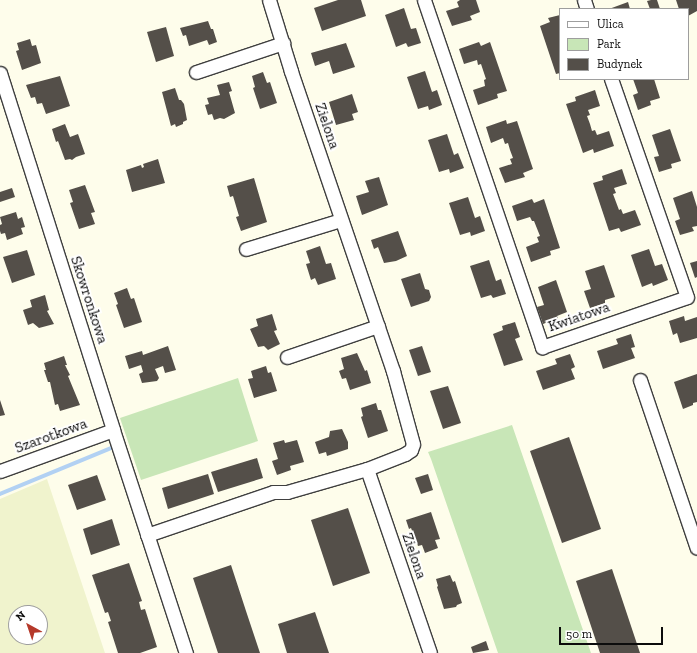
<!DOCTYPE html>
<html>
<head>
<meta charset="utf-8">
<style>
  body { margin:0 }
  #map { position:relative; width:697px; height:653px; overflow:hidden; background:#fefdeb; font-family:"Zilla Slab",serif }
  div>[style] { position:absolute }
  .farmland>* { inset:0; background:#f0f3cd }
  .green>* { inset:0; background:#c8e6b7 }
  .stream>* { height:4px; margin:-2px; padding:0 2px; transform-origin:2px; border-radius:2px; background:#b2d1f3 }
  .building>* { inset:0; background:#544f49 }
  .roads { filter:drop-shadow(1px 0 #3f3f3f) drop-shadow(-1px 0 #3f3f3f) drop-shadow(0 1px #3f3f3f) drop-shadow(0 -1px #3f3f3f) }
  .minor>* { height:13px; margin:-6.5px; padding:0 6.5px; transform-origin:6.5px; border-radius:6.5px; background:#fff }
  span { translate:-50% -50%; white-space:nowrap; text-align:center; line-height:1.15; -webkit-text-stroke:4px #fff; paint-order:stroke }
  .street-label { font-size:15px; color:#0c0c0c }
  .legend { position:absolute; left:559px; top:8px; width:130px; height:72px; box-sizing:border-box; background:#fff; border:1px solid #9e9e9e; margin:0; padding:5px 7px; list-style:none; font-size:12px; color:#0c0c0c }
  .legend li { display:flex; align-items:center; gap:8px; height:20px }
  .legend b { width:20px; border:1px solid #9e9e9e }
  .north { position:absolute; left:8px; top:605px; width:40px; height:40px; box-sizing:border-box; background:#fff; border:1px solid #9e9e9e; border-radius:50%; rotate:320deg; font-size:11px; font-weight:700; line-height:16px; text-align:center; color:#0c0c0c }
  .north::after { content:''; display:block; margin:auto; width:14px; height:18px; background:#b5392a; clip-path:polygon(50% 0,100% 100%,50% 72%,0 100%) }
  .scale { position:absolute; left:559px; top:627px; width:104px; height:18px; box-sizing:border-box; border:2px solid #0c0c0c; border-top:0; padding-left:5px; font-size:12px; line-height:14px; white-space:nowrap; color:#0c0c0c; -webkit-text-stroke:3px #fff; paint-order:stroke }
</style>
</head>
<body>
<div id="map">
  <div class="farmland">
    <div style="clip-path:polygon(evenodd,47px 479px,105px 653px,0 653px,0 499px,47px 479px,16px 613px,40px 613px,40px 637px,16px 637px,16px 613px)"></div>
  </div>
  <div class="green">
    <div style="clip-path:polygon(238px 378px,258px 441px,141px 480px,120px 418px)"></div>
    <div style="clip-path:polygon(512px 425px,560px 564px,591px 653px,498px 653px,431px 459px,428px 452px)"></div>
  </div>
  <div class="stream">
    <div style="left:0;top:494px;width:120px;rotate:-22.5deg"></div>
  </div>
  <div class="building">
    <div style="clip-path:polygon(338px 0,361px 0,366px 16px,322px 31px,314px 8px)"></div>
    <div style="clip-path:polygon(460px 0,476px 0,480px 12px,470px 16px,472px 20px,452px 26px,446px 11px,459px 7px,457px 2px)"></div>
    <div style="clip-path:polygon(651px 0,657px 0,660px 9px,650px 9px,647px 1px)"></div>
    <div style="clip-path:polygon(676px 0,697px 0,697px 11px,688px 16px,688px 9px,679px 9px)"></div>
    <div style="clip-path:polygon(628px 2px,630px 9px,609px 9px)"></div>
    <div style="clip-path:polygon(404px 8px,411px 29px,416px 28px,421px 43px,408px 47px,406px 43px,396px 47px,385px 15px)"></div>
    <div style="clip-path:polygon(560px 15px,560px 73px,556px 74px,540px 26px,550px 22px,548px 18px)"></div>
    <div style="clip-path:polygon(208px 21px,211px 29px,213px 29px,217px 42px,209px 45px,207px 40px,189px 46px,186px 35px,183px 36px,180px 28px)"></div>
    <div style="clip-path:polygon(166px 27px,174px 56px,156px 62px,147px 32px)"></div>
    <div style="clip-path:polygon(30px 39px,32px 46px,36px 45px,41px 63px,22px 70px,16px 51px,19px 50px,17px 43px)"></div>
    <div style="clip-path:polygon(479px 42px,481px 46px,490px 42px,507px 91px,497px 94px,498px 98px,478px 105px,473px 90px,485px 86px,484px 80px,486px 79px,481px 64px,478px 65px,477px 60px,464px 64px,459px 49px)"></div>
    <div style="clip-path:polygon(346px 43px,355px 67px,333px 74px,329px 61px,315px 66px,311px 53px)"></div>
    <div style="clip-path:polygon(425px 71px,432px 92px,437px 90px,442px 105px,429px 110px,428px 106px,418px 109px,407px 77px)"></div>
    <div style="clip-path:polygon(263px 72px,267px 83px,270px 82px,277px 103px,260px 109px,253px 88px,255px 87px,252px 76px)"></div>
    <div style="clip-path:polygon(60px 76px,70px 106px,46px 114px,42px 103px,37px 104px,35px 97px,31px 98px,26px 85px)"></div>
    <div style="clip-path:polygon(633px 79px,654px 79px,660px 98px,650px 101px,651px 105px,638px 110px,633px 95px,638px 93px)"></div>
    <div style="clip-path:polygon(229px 82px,232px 91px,229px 92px,235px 113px,224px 119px,220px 118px,214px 120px,212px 114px,208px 115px,205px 105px,209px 104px,207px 98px,220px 95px,217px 85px)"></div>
    <div style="clip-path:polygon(175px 88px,179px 100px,181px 100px,184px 104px,187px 120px,183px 122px,183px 124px,176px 127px,175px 124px,171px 126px,162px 92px)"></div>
    <div style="clip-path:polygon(595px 90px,600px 106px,588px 110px,590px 115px,587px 116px,590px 124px,592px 131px,595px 130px,597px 135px,609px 131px,614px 146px,594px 153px,593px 149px,583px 153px,566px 104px,576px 101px,575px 97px)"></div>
    <div style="clip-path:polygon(352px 94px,358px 112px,352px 114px,354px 120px,336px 125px,329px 102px)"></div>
    <div style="clip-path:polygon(506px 120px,507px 124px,517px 121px,533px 169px,523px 173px,525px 177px,505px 183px,499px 168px,512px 164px,510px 159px,513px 158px,510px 150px,508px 143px,505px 144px,503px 138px,491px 143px,486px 127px)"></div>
    <div style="clip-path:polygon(65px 124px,70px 137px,78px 134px,85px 154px,76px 157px,72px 160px,70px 159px,65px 160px,58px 141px,56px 142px,52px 129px)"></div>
    <div style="clip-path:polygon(670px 129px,681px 161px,671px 164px,672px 168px,659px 172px,654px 157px,659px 156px,652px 135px)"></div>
    <div style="clip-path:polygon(447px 134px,454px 155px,458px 153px,464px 168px,450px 173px,449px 169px,439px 172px,428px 140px)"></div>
    <div style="clip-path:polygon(158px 159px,165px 183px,132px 192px,126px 170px,141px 165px,142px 168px,144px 167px,143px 164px)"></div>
    <div style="clip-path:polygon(622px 169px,627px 184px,614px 188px,616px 193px,613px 194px,619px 210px,621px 209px,623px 214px,635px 210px,641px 225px,621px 232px,619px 228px,609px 231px,593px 183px,603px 180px,602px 176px)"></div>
    <div style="clip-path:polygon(379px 177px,388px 205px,362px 215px,356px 196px,369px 192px,365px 181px)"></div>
    <div style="clip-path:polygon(254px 178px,267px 222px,241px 231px,236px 217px,239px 216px,233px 196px,230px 197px,227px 186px)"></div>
    <div style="clip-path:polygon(85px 185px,95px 212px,91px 213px,95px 224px,79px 229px,70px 203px,73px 202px,69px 190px)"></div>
    <div style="clip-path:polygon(12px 188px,15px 197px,0 202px,0 192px)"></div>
    <div style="clip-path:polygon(692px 191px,697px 207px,697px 226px,692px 227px,694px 231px,680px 235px,675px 221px,680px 219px,673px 198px)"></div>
    <div style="clip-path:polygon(468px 197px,475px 218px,480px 216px,485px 231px,471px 236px,470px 232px,460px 235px,449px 203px)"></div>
    <div style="clip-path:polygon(532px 199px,534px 203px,544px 199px,560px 248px,550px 251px,551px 255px,531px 262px,526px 247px,539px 242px,537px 237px,540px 236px,534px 221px,532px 221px,530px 217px,517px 221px,512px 206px)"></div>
    <div style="clip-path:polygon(16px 212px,18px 219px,22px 217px,25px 227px,21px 228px,23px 234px,7px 240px,5px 233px,1px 234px,0 231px,0 225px,2px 224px,0 217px)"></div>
    <div style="clip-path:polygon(398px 231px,407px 256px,396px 261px,384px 263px,378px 247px,374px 249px,371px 240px)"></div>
    <div style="clip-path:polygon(320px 246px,326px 264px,331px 263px,336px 279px,318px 285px,315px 278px,311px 280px,306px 264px,310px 263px,306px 251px)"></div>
    <div style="clip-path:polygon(649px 249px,655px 266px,662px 264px,668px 280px,653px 286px,652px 283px,642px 287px,631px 255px)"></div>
    <div style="clip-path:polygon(27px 250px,35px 275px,12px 283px,3px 257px)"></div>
    <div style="clip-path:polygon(489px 260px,496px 281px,501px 279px,506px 294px,493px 298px,491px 295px,481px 298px,470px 266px)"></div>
    <div style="clip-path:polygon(697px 261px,697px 277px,695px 278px,690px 263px)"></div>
    <div style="clip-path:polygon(604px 265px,615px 297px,605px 300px,605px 303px,590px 308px,584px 291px,591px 289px,585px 271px)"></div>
    <div style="clip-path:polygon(420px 273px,425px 289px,429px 290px,431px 297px,429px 301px,411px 307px,401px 279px)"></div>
    <div style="clip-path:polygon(556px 280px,567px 312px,557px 316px,558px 318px,543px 324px,537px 307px,544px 305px,538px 287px)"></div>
    <div style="clip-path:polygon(127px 288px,131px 299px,134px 298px,142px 322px,124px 328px,116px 305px,118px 304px,114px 293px)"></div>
    <div style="clip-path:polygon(45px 295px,49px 310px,47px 311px,54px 324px,39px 328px,33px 323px,28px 325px,23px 310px,32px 307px,30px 300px)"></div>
    <div style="clip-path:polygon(272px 314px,277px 330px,274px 331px,280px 344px,268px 350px,264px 346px,258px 347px,250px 329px,258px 326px,256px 319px)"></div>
    <div style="clip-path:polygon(684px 316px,685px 321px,697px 317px,697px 338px,680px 343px,677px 333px,673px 335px,669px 321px)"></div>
    <div style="clip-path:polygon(515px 322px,520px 337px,515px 339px,523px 360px,504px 366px,493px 334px,503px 330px,502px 326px)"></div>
    <div style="clip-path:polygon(631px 334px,635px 347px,631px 348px,635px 358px,603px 369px,597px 351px,618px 344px,616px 339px)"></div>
    <div style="clip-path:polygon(168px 346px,176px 370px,165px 373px,163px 366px,155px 369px,159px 378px,157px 381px,142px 383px,139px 374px,143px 372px,141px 365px,129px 369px,125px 356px,142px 351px,143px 355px)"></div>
    <div style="clip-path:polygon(422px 346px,431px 372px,418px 376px,409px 350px)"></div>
    <div style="clip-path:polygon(357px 353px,365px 371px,367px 370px,371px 383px,350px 390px,346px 378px,342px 379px,339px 371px,344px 369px,341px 358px)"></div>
    <div style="clip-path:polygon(570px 354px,575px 367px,571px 369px,575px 379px,543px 390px,536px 371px,557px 364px,555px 359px)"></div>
    <div style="clip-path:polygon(64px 356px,67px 365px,65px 365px,70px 375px,68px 376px,80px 405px,60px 411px,58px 404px,55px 405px,50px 382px,48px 382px,44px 370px,46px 370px,44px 363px)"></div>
    <div style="clip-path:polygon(266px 366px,268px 373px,271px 372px,277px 391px,254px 398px,248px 379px,253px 378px,251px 371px)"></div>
    <div style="clip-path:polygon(697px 374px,697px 402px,693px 403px,693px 405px,683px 409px,674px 382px)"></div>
    <div style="clip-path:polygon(448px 386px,461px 423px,443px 429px,430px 391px)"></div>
    <div style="clip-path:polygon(0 400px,5px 415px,0 416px)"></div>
    <div style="clip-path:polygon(376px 403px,378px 410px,381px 410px,388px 431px,368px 438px,361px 417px,363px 416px,361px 408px)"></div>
    <div style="clip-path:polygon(342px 429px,348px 442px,348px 449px,327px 456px,326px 452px,319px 454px,315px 442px,329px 437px,330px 431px)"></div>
    <div style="clip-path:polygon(569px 437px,601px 529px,562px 543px,530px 451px)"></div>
    <div style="clip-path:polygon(284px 440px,285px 443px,297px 440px,304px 462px,290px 466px,291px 470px,277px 475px,272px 461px,278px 459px,273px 443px)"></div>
    <div style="clip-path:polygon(257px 458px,263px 478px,218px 492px,211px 472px)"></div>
    <div style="clip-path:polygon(208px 474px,214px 494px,168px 509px,162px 488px)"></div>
    <div style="clip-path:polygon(428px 474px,433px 490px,421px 494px,415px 478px)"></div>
    <div style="clip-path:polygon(97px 475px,106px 500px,77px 510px,68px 485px)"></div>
    <div style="clip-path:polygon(348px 508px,370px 573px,333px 586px,311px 520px)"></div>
    <div style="clip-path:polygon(431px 512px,440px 539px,435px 540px,438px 548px,425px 553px,422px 545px,418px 546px,411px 528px,409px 529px,406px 520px)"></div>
    <div style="clip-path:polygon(112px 519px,120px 545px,91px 555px,83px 529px)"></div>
    <div style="clip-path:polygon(129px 563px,142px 601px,139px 602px,141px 610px,145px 609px,157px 647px,140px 653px,118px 653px,108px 622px,111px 621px,108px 612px,105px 613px,92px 575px)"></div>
    <div style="clip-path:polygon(231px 565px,246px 611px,260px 653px,218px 653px,193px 578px)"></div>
    <div style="clip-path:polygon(612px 569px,640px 653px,600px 653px,576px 581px)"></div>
    <div style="clip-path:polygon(450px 575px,453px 582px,455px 581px,462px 603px,457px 605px,456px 607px,444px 609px,437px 587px,438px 586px,436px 579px)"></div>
    <div style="clip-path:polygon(315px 612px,329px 653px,287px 653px,278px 624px)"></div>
    <div style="clip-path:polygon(486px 641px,489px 650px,473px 653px,471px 647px)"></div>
  </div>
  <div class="roads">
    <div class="minor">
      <div style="left:424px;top:0;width:367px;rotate:71.2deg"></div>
      <div style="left:542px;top:347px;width:153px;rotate:-19deg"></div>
      <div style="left:687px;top:297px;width:231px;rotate:-109.2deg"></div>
      <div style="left:584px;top:0;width:9px;rotate:72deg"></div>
      <div style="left:196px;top:72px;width:92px;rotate:-18.4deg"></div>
      <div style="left:0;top:73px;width:374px;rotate:72.4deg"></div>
      <div style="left:113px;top:430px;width:235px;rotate:71.9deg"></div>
      <div style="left:246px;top:249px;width:99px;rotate:-17deg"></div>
      <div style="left:287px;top:357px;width:96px;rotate:-18.8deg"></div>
      <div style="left:640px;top:380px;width:177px;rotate:71.3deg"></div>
      <div style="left:367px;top:469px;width:194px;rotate:71.1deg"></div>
      <div style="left:0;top:471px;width:120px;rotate:-19.9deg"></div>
      <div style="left:147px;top:535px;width:133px;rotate:-18.8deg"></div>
      <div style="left:273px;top:492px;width:14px"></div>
      <div style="left:287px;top:492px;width:83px;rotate:-16deg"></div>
      <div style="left:367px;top:469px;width:41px;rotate:-21.5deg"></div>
      <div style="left:405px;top:454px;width:7px;rotate:-34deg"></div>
      <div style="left:411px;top:450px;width:6px;rotate:-72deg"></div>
      <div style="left:413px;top:444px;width:76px;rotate:-105.3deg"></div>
      <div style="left:393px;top:371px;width:317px;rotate:-108.8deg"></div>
      <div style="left:291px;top:71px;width:74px;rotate:-107.2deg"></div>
    </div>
  </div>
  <div class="street-label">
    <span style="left:327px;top:126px;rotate:71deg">Zielona</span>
    <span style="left:89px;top:300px;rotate:72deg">Skowronkowa</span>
    <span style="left:579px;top:317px;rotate:-19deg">Kwiatowa</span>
    <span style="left:51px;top:436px;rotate:-20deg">Szarotkowa</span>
    <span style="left:414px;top:556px;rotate:71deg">Zielona</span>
  </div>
  <ul class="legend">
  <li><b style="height:5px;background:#fff"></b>Ulica</li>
  <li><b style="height:11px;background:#c8e6b7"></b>Park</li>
  <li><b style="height:11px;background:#544f49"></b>Budynek</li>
  </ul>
  <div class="north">N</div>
  <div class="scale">50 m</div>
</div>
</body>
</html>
